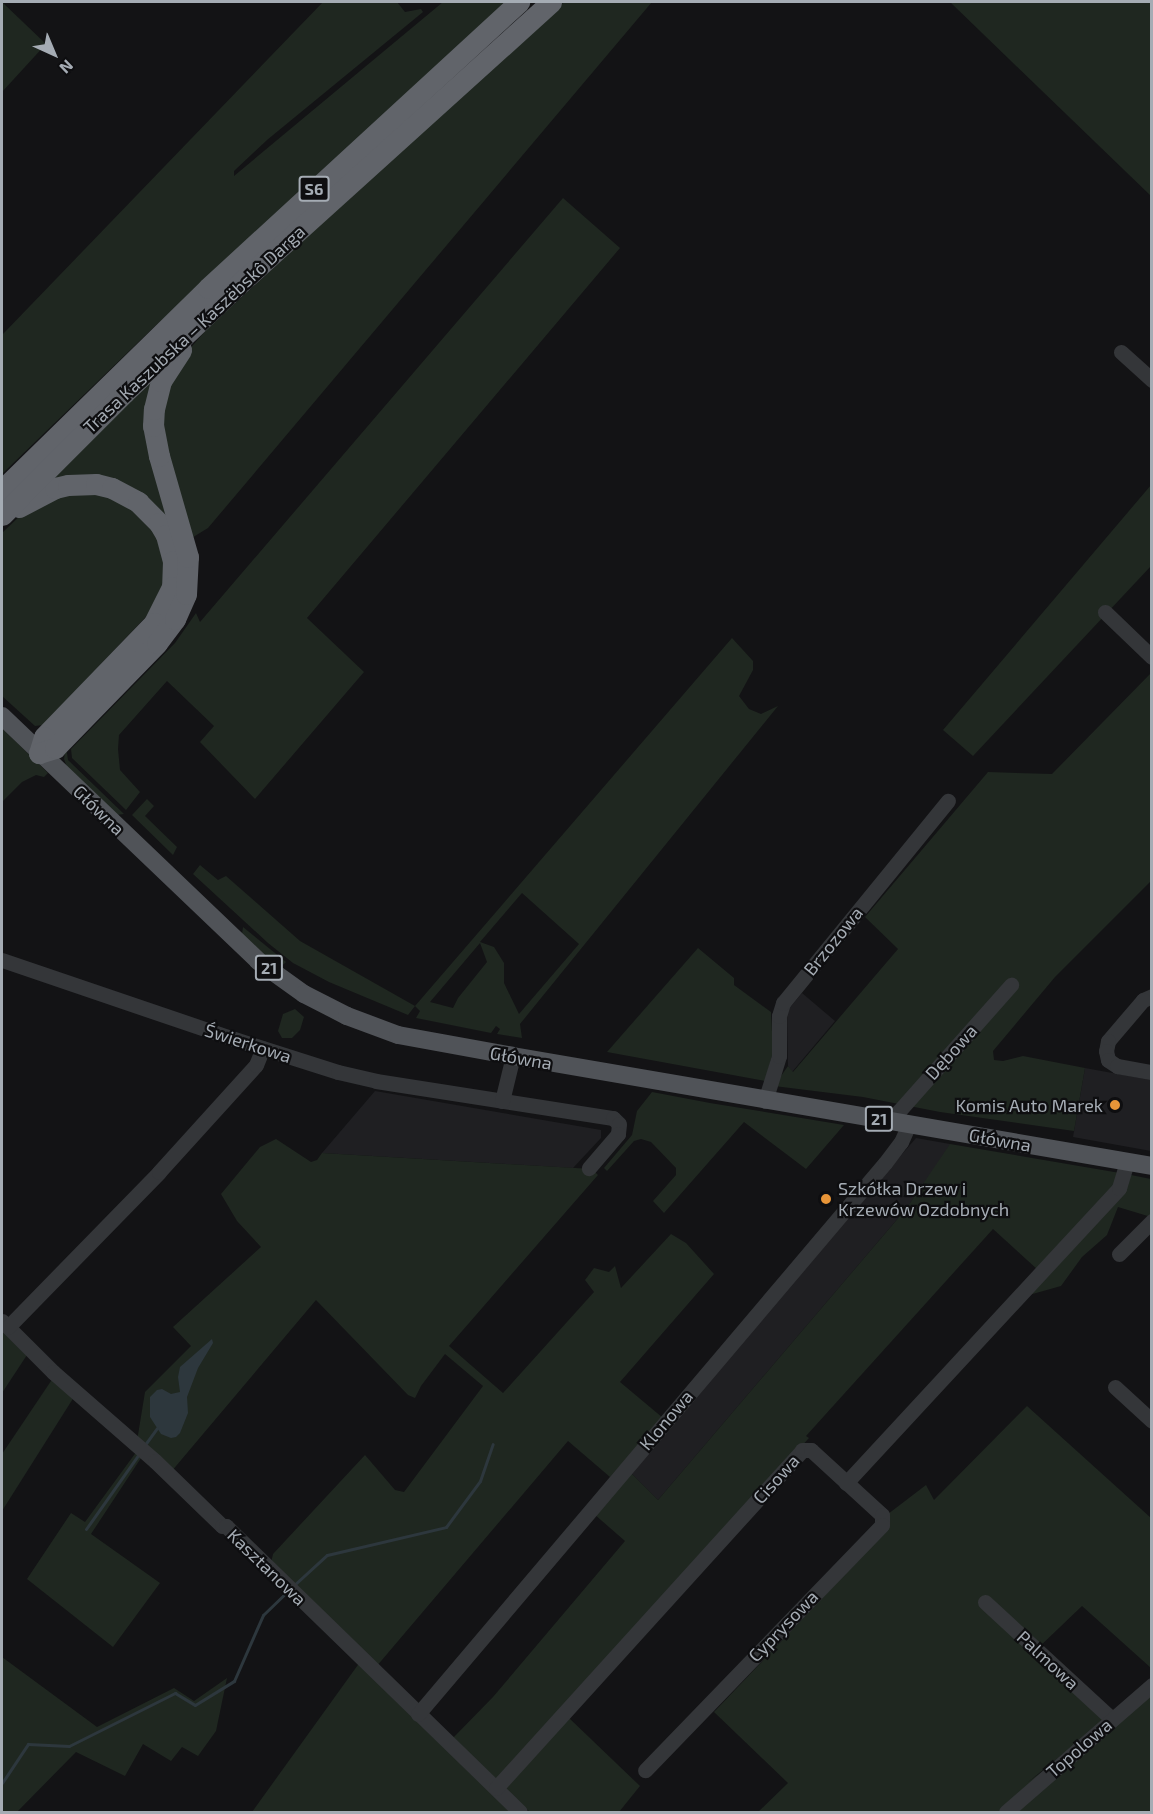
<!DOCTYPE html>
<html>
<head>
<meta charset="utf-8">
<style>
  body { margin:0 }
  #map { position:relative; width:1153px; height:1814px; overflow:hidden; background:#131315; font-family:"Exo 2",sans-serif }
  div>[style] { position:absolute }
  .built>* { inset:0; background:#1f1f22 }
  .green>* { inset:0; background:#1f2720 }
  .water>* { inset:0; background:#2d373d }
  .stream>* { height:3px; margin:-1.5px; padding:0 1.5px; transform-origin:1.5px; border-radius:1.5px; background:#2d373d }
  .minor>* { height:15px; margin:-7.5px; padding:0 7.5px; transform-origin:7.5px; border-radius:7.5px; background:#343639 }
  .major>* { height:18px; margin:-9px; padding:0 9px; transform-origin:9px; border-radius:9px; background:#505358 }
  .highway>* { height:21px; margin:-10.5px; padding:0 10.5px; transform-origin:10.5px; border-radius:10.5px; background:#61646a }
  .dots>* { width:16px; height:16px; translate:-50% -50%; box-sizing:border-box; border:3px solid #0e0e10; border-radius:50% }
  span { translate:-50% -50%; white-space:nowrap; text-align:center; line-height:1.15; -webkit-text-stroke:4.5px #0e0e10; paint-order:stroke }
  .shield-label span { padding:2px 4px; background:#0e0e10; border:2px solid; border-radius:4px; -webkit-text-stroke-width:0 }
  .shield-label { font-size:16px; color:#a5acb4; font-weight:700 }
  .street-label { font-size:18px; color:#a5acb4 }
  .poi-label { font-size:18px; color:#a5acb4 }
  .right { translate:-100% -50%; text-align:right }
  .left { translate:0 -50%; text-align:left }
  .frame { position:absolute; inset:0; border:3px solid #a5acb4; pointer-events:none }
  .north { position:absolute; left:24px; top:24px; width:60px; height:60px; -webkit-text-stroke:4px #0e0e10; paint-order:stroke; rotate:136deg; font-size:16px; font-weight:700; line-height:24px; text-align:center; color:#a5acb4 }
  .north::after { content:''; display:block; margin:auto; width:21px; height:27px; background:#a5acb4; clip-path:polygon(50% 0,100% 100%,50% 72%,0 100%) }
</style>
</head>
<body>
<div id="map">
  <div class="built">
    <div style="clip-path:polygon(802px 993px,835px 1021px,792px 1072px,788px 1066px,787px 1011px)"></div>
    <div style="clip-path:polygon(1085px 1068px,1151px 1080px,1151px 1151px,1073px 1137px)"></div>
    <div style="clip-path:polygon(375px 1091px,601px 1130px,601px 1138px,573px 1168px,322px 1153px)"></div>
    <div style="clip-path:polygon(916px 1138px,950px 1144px,950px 1147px,906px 1209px,658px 1500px,629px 1471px)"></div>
  </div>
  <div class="green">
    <div style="clip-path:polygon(2px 2px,46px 44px,2px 92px)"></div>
    <div style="clip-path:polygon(323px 2px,397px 2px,405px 12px,421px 9px,423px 12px,267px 140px,234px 171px,234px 176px,443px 2px,510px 2px,154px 327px,2px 474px,2px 335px)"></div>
    <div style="clip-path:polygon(564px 2px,652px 2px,208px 528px,190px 539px,164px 447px,162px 399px,186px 353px,208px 328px)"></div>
    <div style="clip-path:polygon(950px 2px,1151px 2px,1151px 196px)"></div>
    <div style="clip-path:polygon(563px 198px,620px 248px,307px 618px,364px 672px,255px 799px,200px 742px,214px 726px,167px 681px,119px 735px,118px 749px,120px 770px,140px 792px,126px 810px,72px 758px,71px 749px,175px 643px,196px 613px,200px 622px)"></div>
    <div style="clip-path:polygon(157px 374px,153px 391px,182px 553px,173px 602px,151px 506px,47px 483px)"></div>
    <div style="clip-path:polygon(1151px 485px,1151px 566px,973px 756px,943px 730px)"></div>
    <div style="clip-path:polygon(102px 492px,144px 514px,166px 553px,161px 601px,43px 725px,35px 726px,2px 696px,2px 533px,25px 511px,54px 495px)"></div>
    <div style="clip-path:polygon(evenodd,732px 638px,753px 661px,753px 670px,739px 696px,749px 709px,761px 714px,778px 706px,520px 1024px,522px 1038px,497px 1034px,500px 1029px,496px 1026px,491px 1033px,416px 1018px,420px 1011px,415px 1006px,408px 1015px,329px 982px,293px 963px,268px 943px,193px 874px,200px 865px,218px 880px,226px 876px,300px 941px,415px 1006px,732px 638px,522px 893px,579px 944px,519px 1014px,504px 983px,504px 963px,494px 947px,480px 942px,522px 893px,732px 638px,480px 943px,487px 962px,458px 998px,453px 1008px,430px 1002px,480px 943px)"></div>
    <div style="clip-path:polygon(1151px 673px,1151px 881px,1055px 977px,993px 1051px,994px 1060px,1003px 1061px,1023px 1056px,1085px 1068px,1074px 1131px,940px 1112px,863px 1097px,774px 1086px,788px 1066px,793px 1072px,898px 949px,865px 917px,988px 772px,1052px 774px)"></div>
    <div style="clip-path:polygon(2px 728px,48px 773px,44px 777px,36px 775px,22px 782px,2px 802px)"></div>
    <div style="clip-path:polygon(66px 746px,68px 760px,124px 814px,116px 815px,67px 767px,64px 759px)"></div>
    <div style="clip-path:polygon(147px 799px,154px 806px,145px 816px,177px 847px,173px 855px,132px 815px)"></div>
    <div style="clip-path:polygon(243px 927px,286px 962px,284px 964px,281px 966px,262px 954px,242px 934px)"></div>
    <div style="clip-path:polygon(698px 948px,734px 978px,734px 985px,771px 1012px,773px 1052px,765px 1081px,607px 1052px)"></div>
    <div style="clip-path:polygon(295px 1009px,304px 1017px,300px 1030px,292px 1038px,282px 1038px,278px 1031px,283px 1014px)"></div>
    <div style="clip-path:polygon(652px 1092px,710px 1103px,844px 1125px,806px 1169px,744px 1122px,664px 1213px,653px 1201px,676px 1175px,676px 1168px,651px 1142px,641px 1139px,634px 1141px,607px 1171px,604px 1168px,632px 1135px,637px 1111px)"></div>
    <div style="clip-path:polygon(276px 1139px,311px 1162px,317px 1160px,322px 1153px,592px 1169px,598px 1175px,449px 1346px,503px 1393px,594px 1292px,585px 1280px,594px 1268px,609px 1272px,615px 1266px,621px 1288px,671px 1234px,686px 1243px,714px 1274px,620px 1382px,663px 1418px,610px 1477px,568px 1441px,376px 1667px,271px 1563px,273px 1554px,365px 1455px,395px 1490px,404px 1492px,483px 1386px,445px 1354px,421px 1386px,415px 1398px,408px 1395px,316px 1300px,171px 1472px,137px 1441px,145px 1392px,191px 1346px,173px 1327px,261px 1247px,237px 1221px,221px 1194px,260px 1147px)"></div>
    <div style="clip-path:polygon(950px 1144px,1120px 1173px,1119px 1179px,1038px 1270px,993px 1229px,806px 1436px,809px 1438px,496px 1782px,451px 1740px,493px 1697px,625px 1541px,594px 1514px,629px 1471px,658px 1500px,906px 1209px)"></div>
    <div style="clip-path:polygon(1131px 1175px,1151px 1179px,1151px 1217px,1118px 1207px,1107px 1235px,1082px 1257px,1061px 1286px,1029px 1295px,1117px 1196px)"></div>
    <div style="clip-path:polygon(2px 1330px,27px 1355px,2px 1393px)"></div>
    <div style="clip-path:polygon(53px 1378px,74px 1397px,2px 1511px,2px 1454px)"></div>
    <div style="clip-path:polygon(1027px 1406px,1151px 1518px,1151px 1668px,1082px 1606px,1036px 1650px,1109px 1717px,1028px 1782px,1151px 1692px,1151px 1812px,758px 1812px,788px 1783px,714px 1712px,890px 1527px,888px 1514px,926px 1485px,934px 1500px)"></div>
    <div style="clip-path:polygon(137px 1451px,143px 1455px,91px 1534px,160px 1583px,113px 1647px,27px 1579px,71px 1513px,85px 1522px)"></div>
    <div style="clip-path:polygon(2px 1657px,97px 1727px,174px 1688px,194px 1701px,227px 1678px,216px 1731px,198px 1756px,182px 1747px,171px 1761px,143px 1744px,125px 1776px,76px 1752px,17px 1812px,2px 1812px)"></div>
    <div style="clip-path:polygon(360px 1662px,514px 1812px,252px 1812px)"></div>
    <div style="clip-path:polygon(568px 1717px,640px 1786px,619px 1812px,530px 1812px,503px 1788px)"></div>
  </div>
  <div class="water">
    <div style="clip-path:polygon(212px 1339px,213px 1343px,198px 1368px,187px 1397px,188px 1413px,180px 1433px,176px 1437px,171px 1438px,161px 1434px,150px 1417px,150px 1397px,157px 1390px,162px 1389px,171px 1394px,180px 1392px,178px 1377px,180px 1367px)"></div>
  </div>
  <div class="stream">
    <div style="left:144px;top:1446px;width:22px;rotate:-54deg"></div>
    <div style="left:86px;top:1529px;width:92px;rotate:-54.8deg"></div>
    <div style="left:293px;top:1586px;width:46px;rotate:-42.4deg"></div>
    <div style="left:327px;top:1555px;width:122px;rotate:-13.2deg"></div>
    <div style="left:446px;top:1527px;width:57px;rotate:-53.5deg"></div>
    <div style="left:480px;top:1481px;width:39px;rotate:-71deg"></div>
    <div style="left:2px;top:1783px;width:47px;rotate:-56.3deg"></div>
    <div style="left:28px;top:1744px;width:41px;rotate:2.8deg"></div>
    <div style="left:69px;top:1746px;width:119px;rotate:-26.6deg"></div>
    <div style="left:175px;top:1693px;width:23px;rotate:31deg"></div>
    <div style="left:195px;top:1705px;width:46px;rotate:-31.6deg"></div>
    <div style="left:234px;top:1681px;width:72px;rotate:-66.3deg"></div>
    <div style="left:263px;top:1615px;width:32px;rotate:-44deg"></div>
  </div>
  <div class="minor">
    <div style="left:1121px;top:352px;width:42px;rotate:42.1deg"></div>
    <div style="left:1105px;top:612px;width:65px;rotate:43.8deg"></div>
    <div style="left:2px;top:960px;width:239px;rotate:18.8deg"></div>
    <div style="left:228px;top:1037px;width:115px;rotate:17.7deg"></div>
    <div style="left:338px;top:1072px;width:39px;rotate:13deg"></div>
    <div style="left:376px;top:1081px;width:240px;rotate:8.9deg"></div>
    <div style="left:613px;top:1118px;width:8px;rotate:45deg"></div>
    <div style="left:619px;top:1124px;width:10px;rotate:96deg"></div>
    <div style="left:618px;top:1134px;width:45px;rotate:130.5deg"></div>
    <div style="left:1152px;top:996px;width:10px;rotate:156deg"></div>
    <div style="left:1143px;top:1000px;width:54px;rotate:130.5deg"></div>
    <div style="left:1108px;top:1041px;width:10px;rotate:101deg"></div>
    <div style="left:1106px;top:1051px;width:9px;rotate:77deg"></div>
    <div style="left:1108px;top:1060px;width:11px;rotate:34deg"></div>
    <div style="left:1117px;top:1066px;width:36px;rotate:10deg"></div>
    <div style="left:502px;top:1101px;width:46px;rotate:-76.3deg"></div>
    <div style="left:765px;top:1101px;width:47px;rotate:-72.7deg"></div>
    <div style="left:779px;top:1056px;width:40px;rotate:-90deg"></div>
    <div style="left:779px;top:1016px;width:14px;rotate:-73deg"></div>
    <div style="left:783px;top:1003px;width:261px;rotate:-50.8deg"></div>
    <div style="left:895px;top:1122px;width:12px;rotate:-70deg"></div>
    <div style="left:899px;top:1111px;width:169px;rotate:-48.4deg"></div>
    <div style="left:1119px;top:1254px;width:47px;rotate:-45deg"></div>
    <div style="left:2px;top:1321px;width:72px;rotate:45deg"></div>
    <div style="left:53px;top:1372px;width:135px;rotate:41.1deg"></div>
    <div style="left:155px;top:1461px;width:93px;rotate:44.1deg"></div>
    <div style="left:222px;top:1526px;width:4px"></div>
    <div style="left:226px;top:1526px;width:410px;rotate:44.2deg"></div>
    <div style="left:8px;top:1327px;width:216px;rotate:-45.7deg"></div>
    <div style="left:159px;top:1172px;width:144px;rotate:-47.8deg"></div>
    <div style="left:256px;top:1065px;width:18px;rotate:-68deg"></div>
    <div style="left:1115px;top:1387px;width:50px;rotate:42.6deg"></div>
    <div style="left:846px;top:1483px;width:402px;rotate:-47.2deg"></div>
    <div style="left:1119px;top:1188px;width:27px;rotate:-73deg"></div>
    <div style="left:985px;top:1602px;width:173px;rotate:42.7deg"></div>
    <div style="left:418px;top:1714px;width:722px;rotate:-49.72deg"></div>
    <div style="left:885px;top:1163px;width:26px;rotate:-53deg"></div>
    <div style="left:901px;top:1142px;width:20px;rotate:-66deg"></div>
    <div style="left:496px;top:1788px;width:456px;rotate:-47.8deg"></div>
    <div style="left:802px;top:1450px;width:9px"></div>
    <div style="left:811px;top:1450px;width:96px;rotate:42.5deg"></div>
    <div style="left:882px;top:1515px;width:10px;rotate:90deg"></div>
    <div style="left:882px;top:1525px;width:341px;rotate:134deg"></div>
    <div style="left:1006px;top:1812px;width:194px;rotate:-41deg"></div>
  </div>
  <div class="major">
    <div style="left:2px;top:716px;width:354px;rotate:43.7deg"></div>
    <div style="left:258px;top:961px;width:57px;rotate:35.7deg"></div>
    <div style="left:304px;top:994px;width:48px;rotate:27.1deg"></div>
    <div style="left:347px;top:1016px;width:54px;rotate:20.4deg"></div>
    <div style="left:398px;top:1035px;width:117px;rotate:10.3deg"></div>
    <div style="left:513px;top:1056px;width:648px;rotate:9.77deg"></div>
  </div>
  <div class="highway">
    <div style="left:2px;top:490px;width:289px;rotate:-44.4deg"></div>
    <div style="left:208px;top:288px;width:423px;rotate:-42.6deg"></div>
    <div style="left:19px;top:507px;width:41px;rotate:-27.8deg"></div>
    <div style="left:55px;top:488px;width:13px;rotate:-13deg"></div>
    <div style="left:68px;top:485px;width:28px;rotate:-2deg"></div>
    <div style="left:96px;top:484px;width:16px;rotate:14deg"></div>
    <div style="left:112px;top:488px;width:30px;rotate:28deg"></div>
    <div style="left:138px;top:502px;width:30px;rotate:45deg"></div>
    <div style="left:159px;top:523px;width:14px;rotate:60deg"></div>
    <div style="left:166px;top:535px;width:27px;rotate:75deg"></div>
    <div style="left:173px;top:561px;width:26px;rotate:92deg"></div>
    <div style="left:172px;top:587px;width:40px;rotate:116.6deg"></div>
    <div style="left:154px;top:623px;width:158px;rotate:134deg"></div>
    <div style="left:44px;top:737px;width:17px;rotate:107deg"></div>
    <div style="left:2px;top:515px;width:173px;rotate:-45deg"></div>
    <div style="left:124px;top:393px;width:157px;rotate:-43.5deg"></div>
    <div style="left:238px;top:285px;width:422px;rotate:-42.1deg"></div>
    <div style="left:39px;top:753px;width:17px;rotate:-17deg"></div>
    <div style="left:55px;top:748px;width:146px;rotate:-45.8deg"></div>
    <div style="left:157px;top:643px;width:30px;rotate:-53deg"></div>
    <div style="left:175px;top:619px;width:27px;rotate:-66deg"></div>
    <div style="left:186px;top:594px;width:37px;rotate:-87deg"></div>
    <div style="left:188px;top:557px;width:105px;rotate:-106deg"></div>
    <div style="left:159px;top:456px;width:31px;rotate:-101deg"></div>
    <div style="left:153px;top:426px;width:17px;rotate:-87deg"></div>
    <div style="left:154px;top:409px;width:29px;rotate:-76deg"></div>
    <div style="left:161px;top:381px;width:37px;rotate:-57deg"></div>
  </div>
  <div class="dots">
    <div style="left:1115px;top:1105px;background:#e89538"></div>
    <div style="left:826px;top:1199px;background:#e89538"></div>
  </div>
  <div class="shield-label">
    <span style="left:314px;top:189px">S6</span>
    <span style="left:269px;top:968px">21</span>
    <span style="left:879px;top:1119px">21</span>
  </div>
  <div class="street-label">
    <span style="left:194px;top:329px;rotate:-43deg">Trasa Kaszubska – Kaszëbskô Darga</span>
    <span style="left:99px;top:810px;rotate:44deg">Główna</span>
    <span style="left:833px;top:941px;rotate:-51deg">Brzozowa</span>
    <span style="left:248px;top:1043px;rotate:18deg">Świerkowa</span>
    <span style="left:951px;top:1052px;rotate:-48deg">Dębowa</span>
    <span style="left:521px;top:1058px;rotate:10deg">Główna</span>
    <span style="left:1000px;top:1140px;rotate:10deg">Główna</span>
    <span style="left:666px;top:1420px;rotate:-50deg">Klonowa</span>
    <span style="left:776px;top:1479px;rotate:-48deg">Cisowa</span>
    <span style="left:267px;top:1567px;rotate:44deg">Kasztanowa</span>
    <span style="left:783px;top:1626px;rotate:-46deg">Cyprysowa</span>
    <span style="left:1048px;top:1660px;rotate:43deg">Palmowa</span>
    <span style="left:1079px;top:1748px;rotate:-41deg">Topolowa</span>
  </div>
  <div class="poi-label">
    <span class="right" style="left:1103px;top:1105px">Komis Auto Marek</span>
    <span class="left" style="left:838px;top:1199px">Szkółka Drzew i<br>Krzewów Ozdobnych</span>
  </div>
  <div class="frame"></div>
  <div class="north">N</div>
</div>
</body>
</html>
